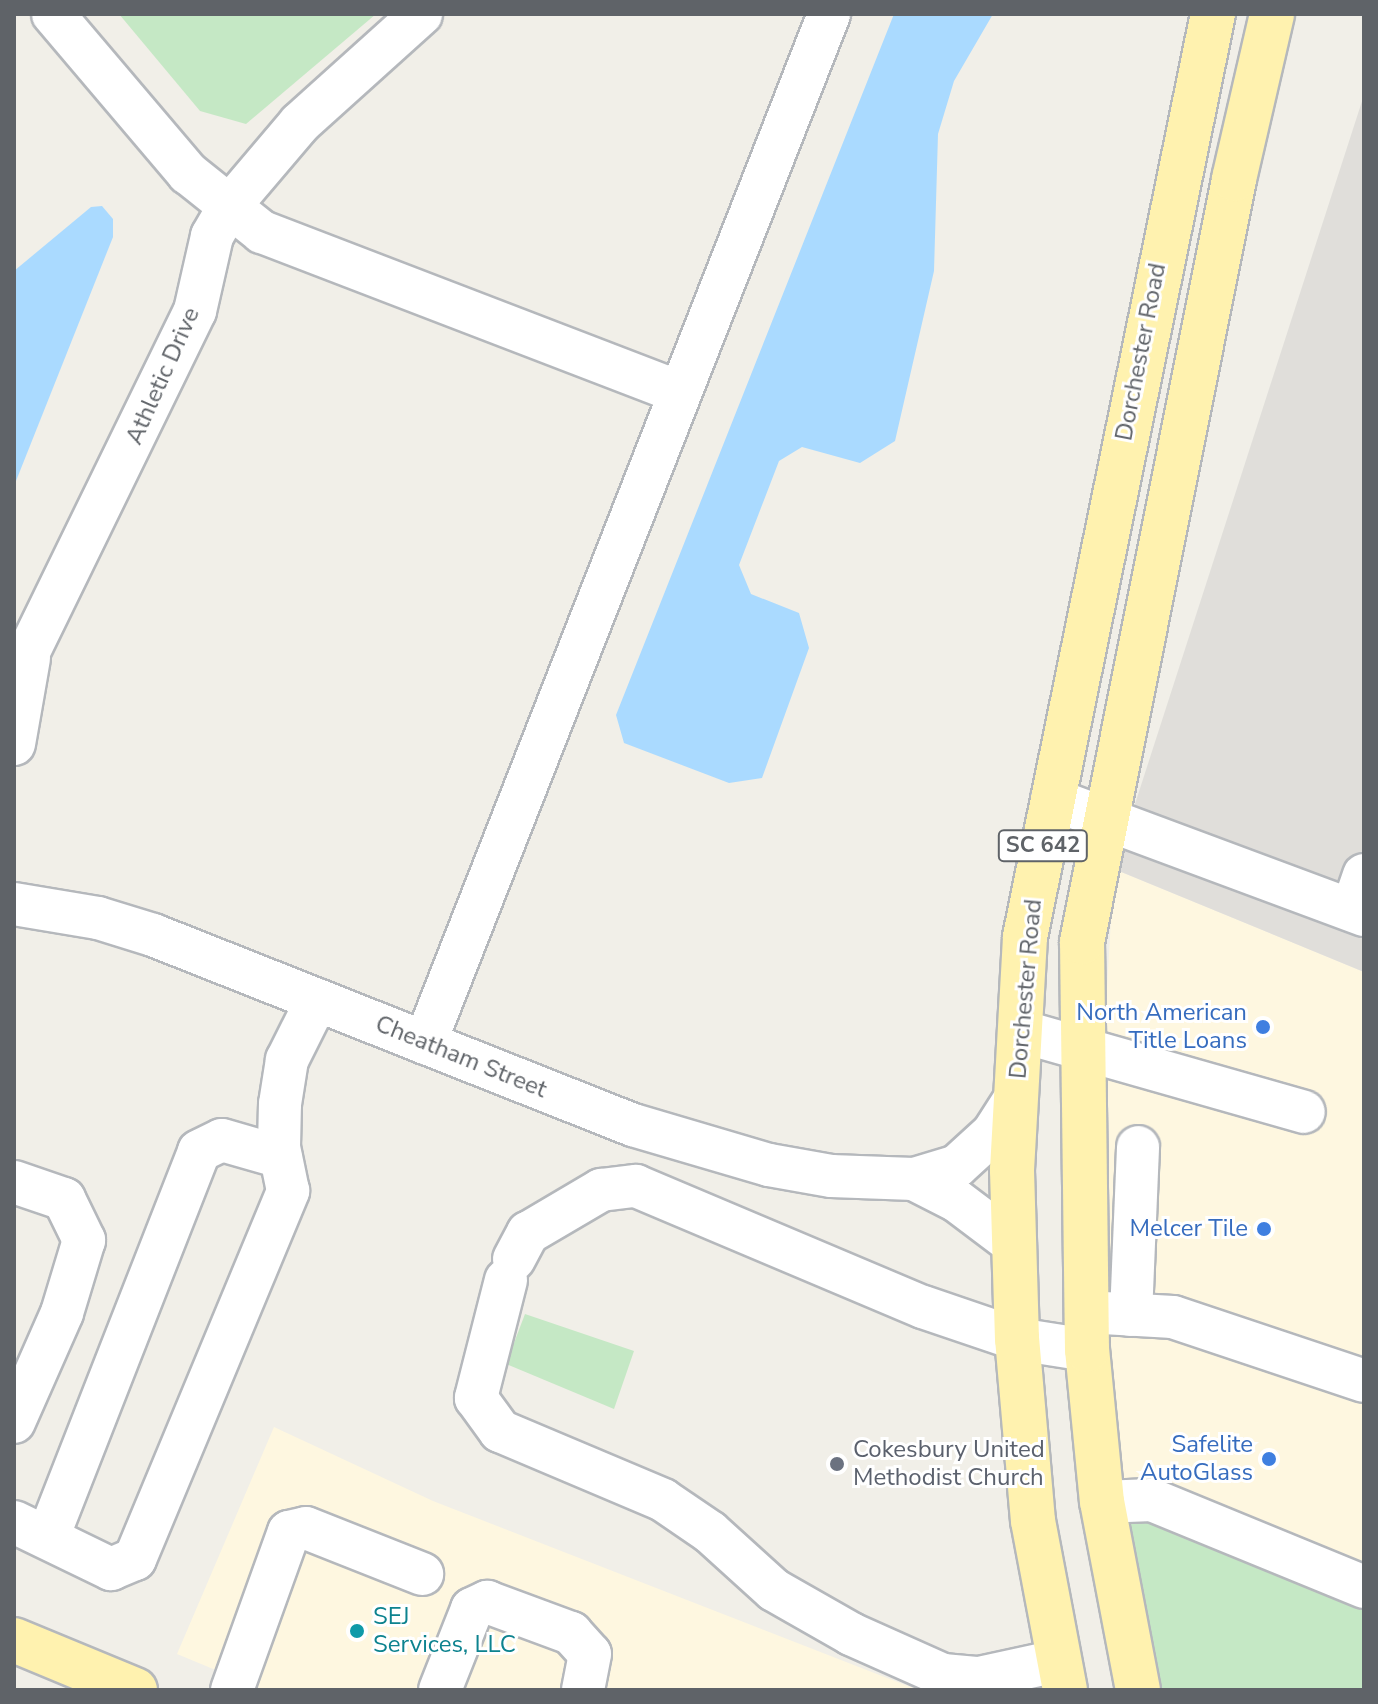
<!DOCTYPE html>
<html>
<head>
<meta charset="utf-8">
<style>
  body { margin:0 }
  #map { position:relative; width:1378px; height:1704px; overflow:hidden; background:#f1efe8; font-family:"Nunito Sans",sans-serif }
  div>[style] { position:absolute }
  .commercial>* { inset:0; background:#fef7e0 }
  .industrial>* { inset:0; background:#e0deda }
  .green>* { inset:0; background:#c5e8c5 }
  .water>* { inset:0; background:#aadaff }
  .roads { filter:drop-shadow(2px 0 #b5b8bc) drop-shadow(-2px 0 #b5b8bc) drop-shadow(0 2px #b5b8bc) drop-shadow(0 -2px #b5b8bc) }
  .minor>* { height:42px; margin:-21px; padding:0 21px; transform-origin:21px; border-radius:21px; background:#fff }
  .major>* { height:44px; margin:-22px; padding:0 22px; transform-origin:22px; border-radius:22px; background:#fff2af }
  .dots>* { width:22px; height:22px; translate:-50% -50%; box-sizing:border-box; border:4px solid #fff; border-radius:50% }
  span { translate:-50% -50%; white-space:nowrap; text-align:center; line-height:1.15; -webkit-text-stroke:6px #fff; paint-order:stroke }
  .shield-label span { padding:2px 6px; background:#fff; border:2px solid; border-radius:6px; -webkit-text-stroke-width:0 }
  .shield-label { font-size:22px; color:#5f6368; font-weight:700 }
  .street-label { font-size:24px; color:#5f6368 }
  .shop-label { font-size:24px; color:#366cbe }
  .right { translate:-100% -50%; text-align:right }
  .worship-label { font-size:24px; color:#5b616d }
  .left { translate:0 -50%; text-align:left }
  .culture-label { font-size:24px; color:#0d838f }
  .frame { position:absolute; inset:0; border:16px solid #5f6368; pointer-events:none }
</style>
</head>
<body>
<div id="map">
  <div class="commercial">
    <div style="clip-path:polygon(1114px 869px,1364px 972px,1364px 1587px,1117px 1500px,1104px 1351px,1099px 1122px)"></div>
    <div style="clip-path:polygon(274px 1427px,433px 1501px,918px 1690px,264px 1690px,177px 1654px)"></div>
  </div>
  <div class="industrial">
    <div style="clip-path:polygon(1364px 95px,1364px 972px,1114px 869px)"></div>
  </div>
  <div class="green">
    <div style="clip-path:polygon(119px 14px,376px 14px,246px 124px,200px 111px)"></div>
    <div style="clip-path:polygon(525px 1314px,634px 1351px,614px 1409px,506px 1364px)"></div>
    <div style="clip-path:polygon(1118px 1510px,1162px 1521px,1364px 1600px,1364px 1690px,1152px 1690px)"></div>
  </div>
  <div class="water">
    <div style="clip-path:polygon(894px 14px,993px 14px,954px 81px,938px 134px,934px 271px,895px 441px,860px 463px,802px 447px,779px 461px,739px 565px,751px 594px,799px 613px,809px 648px,762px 778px,729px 783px,624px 743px,616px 715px)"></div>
    <div style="clip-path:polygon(102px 206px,113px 219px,113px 237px,14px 486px,14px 271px,91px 207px)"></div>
  </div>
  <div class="roads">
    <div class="minor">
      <div style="left:53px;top:14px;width:209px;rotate:49.7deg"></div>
      <div style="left:188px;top:173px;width:95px;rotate:38.6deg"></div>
      <div style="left:262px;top:232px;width:446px;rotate:21deg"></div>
      <div style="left:14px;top:682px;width:413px;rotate:-64deg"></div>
      <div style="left:195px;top:311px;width:77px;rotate:-77.2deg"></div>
      <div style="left:212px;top:236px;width:32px;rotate:-60deg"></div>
      <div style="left:228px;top:208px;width:111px;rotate:-49.7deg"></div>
      <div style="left:300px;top:123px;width:163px;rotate:-42deg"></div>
      <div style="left:14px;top:744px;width:87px;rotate:-80.1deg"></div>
      <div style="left:1052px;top:799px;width:333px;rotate:20.4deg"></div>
      <div style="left:14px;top:904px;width:85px;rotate:9.5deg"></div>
      <div style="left:98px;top:918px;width:58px;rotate:17.2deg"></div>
      <div style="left:153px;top:935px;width:516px;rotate:21.6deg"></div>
      <div style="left:633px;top:1125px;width:142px;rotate:16.4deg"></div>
      <div style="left:769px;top:1165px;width:63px;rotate:10.1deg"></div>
      <div style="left:831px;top:1176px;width:83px;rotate:2.1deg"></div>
      <div style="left:914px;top:1179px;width:45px;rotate:-16.8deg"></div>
      <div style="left:957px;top:1166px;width:49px;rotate:-42.5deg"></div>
      <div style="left:993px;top:1133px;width:43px;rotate:-57.4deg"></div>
      <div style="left:1352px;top:910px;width:37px;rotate:-71deg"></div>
      <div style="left:1020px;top:1031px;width:295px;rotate:15.9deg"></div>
      <div style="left:425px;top:1043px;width:1105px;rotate:-68.56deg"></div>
      <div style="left:914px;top:1179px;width:48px;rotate:27.1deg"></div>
      <div style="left:957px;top:1201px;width:71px;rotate:37deg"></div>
      <div style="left:14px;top:1182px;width:53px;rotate:18.8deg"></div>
      <div style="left:64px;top:1199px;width:46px;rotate:64deg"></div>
      <div style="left:84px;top:1240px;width:76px;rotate:106.8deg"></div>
      <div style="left:62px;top:1313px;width:119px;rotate:113.8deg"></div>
      <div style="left:514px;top:1259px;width:30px;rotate:-62deg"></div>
      <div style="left:528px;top:1233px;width:85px;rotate:-30.5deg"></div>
      <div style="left:601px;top:1190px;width:35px;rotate:-7deg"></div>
      <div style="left:636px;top:1186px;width:311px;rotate:22.9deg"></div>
      <div style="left:923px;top:1307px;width:99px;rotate:18.8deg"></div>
      <div style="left:1017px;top:1339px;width:71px;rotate:8.9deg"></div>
      <div style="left:506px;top:1280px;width:122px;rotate:104.3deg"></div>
      <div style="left:476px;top:1398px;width:41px;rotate:54deg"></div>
      <div style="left:500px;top:1431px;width:177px;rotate:22.9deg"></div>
      <div style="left:663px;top:1500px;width:57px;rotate:34.2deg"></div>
      <div style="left:710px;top:1532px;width:86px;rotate:42.2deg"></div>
      <div style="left:774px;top:1590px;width:89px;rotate:29.7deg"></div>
      <div style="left:851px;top:1634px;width:101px;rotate:24deg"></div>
      <div style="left:943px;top:1675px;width:36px;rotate:5deg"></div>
      <div style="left:979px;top:1678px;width:80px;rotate:-12.3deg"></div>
      <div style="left:1086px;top:1312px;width:87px;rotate:3.3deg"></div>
      <div style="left:1173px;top:1317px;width:201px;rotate:18.5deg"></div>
      <div style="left:1131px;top:1315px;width:168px;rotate:-87.6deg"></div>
      <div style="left:1102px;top:1502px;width:50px;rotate:-2.3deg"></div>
      <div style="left:1152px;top:1500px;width:229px;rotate:22.3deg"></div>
      <div style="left:14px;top:1522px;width:108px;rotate:25.9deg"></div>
      <div style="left:111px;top:1569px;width:26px;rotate:-23deg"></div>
      <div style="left:135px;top:1559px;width:399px;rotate:-67.4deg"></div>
      <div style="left:288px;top:1191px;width:45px;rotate:-101.6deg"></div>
      <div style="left:279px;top:1147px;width:43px;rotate:-88.7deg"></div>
      <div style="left:280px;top:1104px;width:45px;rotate:-81deg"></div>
      <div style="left:287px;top:1060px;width:67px;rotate:-63.4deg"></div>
      <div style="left:48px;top:1537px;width:414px;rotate:-68.6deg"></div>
      <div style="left:199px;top:1151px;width:25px;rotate:-26deg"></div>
      <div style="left:222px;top:1140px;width:61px;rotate:16.1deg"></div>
      <div style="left:232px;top:1690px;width:168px;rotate:-70.2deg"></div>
      <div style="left:289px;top:1532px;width:17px;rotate:-13deg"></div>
      <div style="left:306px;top:1528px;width:125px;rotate:21.6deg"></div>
      <div style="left:440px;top:1690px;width:87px;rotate:-68.4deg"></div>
      <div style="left:472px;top:1609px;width:17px;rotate:-25deg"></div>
      <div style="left:487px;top:1602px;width:90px;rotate:20.3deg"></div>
      <div style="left:571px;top:1633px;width:28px;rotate:48deg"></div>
      <div style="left:590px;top:1654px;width:37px;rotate:101deg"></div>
    </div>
    <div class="major">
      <div style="left:14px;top:1640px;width:131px;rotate:22.5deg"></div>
      <div style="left:1065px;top:1690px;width:172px;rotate:-100.7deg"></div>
      <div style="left:1033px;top:1521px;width:183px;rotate:-95deg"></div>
      <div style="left:1017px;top:1339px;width:169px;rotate:-91.7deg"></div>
      <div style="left:1012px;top:1170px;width:233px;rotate:-86.8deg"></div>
      <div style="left:1025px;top:937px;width:942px;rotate:-78.49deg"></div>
      <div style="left:1138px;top:1690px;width:191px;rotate:-100.8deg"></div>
      <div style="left:1102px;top:1502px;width:153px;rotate:-95.6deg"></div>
      <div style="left:1087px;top:1350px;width:408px;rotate:-90.7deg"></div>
      <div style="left:1082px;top:942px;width:778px;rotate:-78.73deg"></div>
      <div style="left:1234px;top:179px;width:169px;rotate:-77deg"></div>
    </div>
  </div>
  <div class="dots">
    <div style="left:1263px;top:1027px;background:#3f7fe0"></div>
    <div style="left:1264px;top:1229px;background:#3f7fe0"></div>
    <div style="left:1269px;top:1459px;background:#3f7fe0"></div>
    <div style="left:837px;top:1464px;background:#6b7280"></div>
    <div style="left:357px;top:1631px;background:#0f9aa8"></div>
  </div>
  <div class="shield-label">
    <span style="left:1043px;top:846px">SC 642</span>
  </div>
  <div class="street-label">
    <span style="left:1141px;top:352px;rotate:-79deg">Dorchester Road</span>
    <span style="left:163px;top:376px;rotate:-66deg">Athletic Drive</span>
    <span style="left:1026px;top:989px;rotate:-85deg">Dorchester Road</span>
    <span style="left:461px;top:1057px;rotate:22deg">Cheatham Street</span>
  </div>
  <div class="shop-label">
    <span class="right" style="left:1247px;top:1027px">North American<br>Title Loans</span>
    <span class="right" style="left:1248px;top:1229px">Melcer Tile</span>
    <span class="right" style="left:1253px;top:1459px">Safelite<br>AutoGlass</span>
  </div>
  <div class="worship-label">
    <span class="left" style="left:853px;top:1464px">Cokesbury United<br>Methodist Church</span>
  </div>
  <div class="culture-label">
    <span class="left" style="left:373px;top:1631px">SEJ<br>Services, LLC</span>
  </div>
  <div class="frame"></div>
</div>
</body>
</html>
